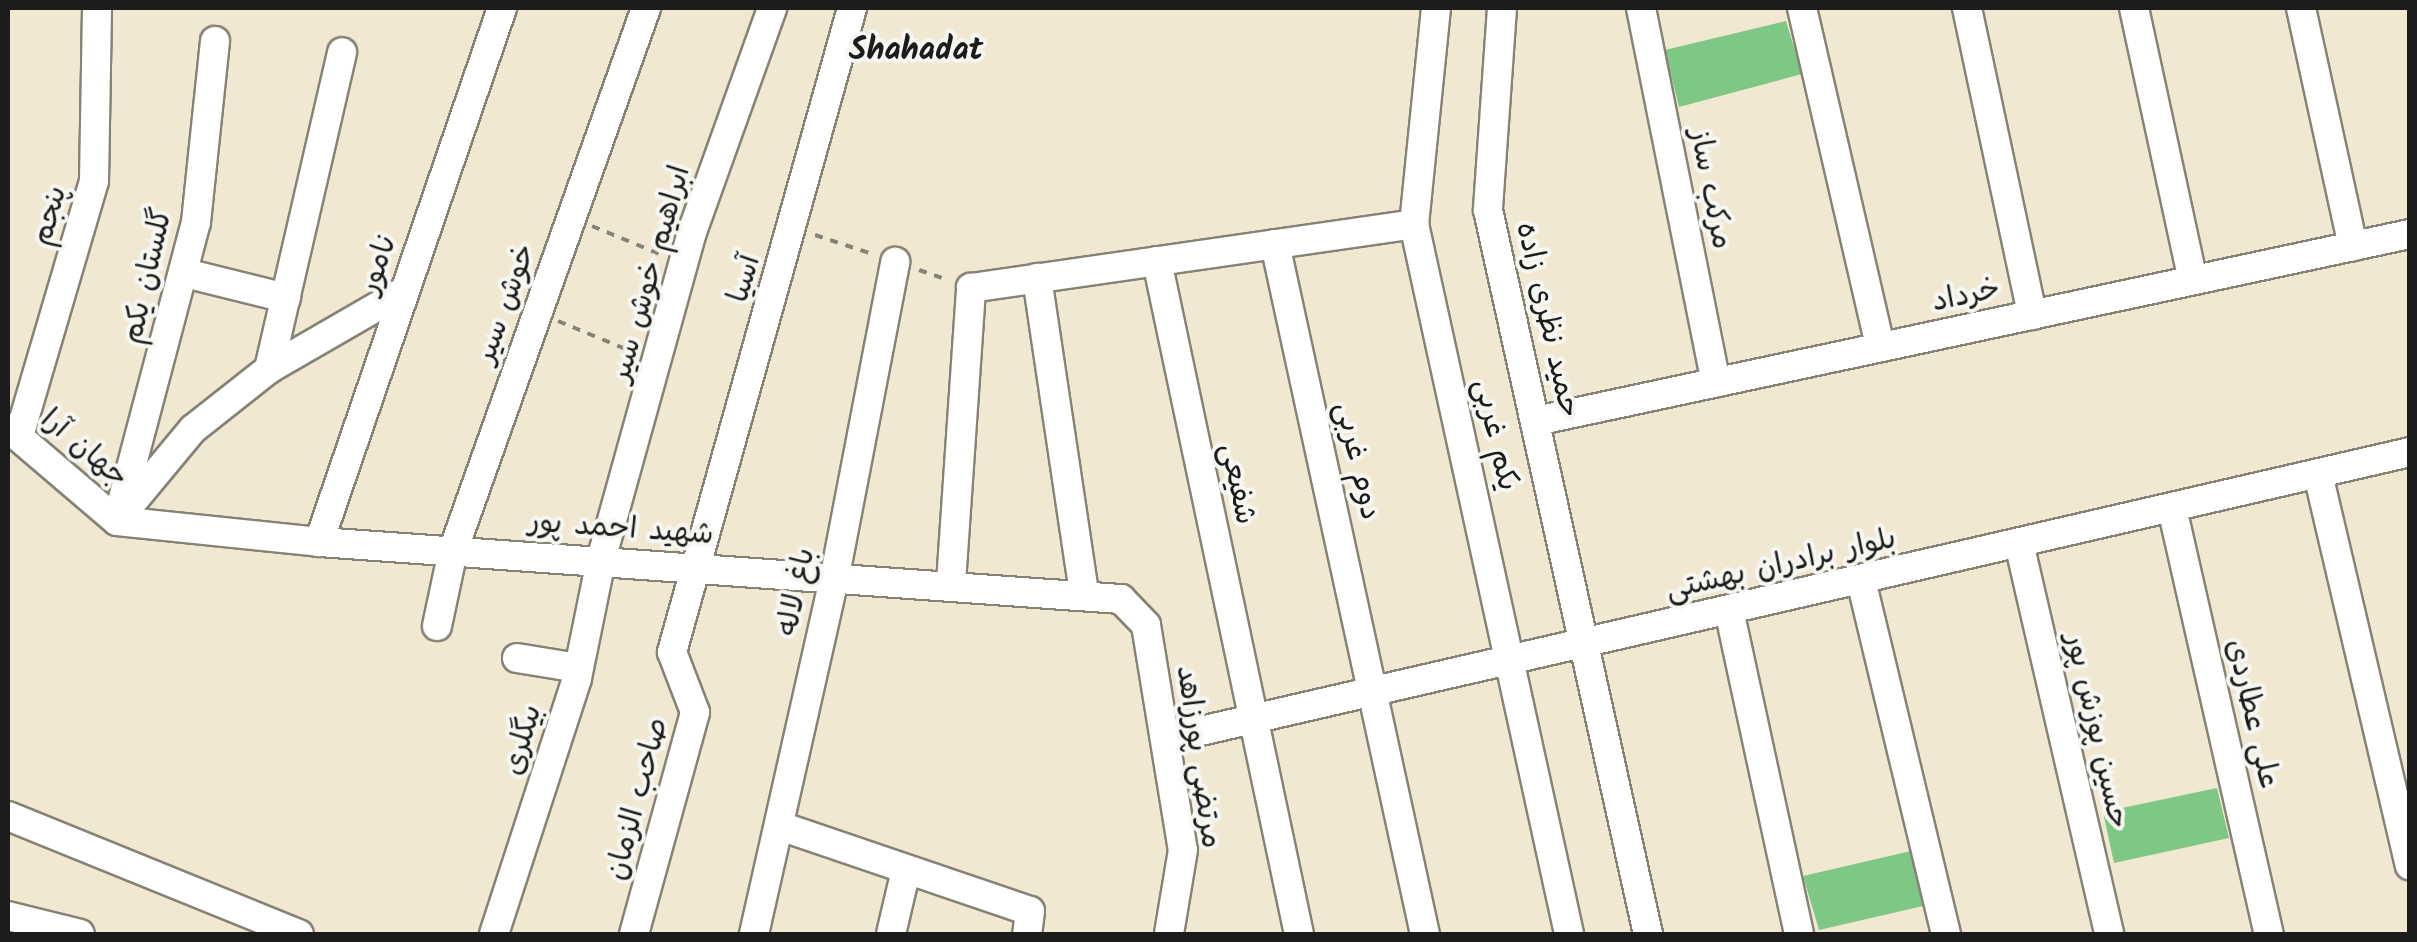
<!DOCTYPE html>
<html>
<head>
<meta charset="utf-8">
<style>
  body { margin:0 }
  #map { position:relative; width:2417px; height:942px; overflow:hidden; background:#f0e8d1; font-family:Kalam,"Playpen Sans Arabic",sans-serif }
  div>[style] { position:absolute }
  .green>* { inset:0; background:#7ec784 }
  .path>* { height:4px; margin-top:-2px; transform-origin:0; background:repeating-linear-gradient(90deg,#868276 0 8px,transparent 0 16px) }
  .roads { filter:drop-shadow(2px 0 #868276) drop-shadow(-2px 0 #868276) drop-shadow(0 2px #868276) drop-shadow(0 -2px #868276) }
  .minor>* { height:28px; margin:-14px; padding:0 14px; transform-origin:14px; border-radius:14px; background:#fff }
  span { translate:-50% -50%; white-space:nowrap; text-align:center; line-height:1.15; -webkit-text-stroke:8px #f6f6f2; paint-order:stroke }
  .street-label { font-size:30px; color:#1c1c1c }
  .neighbourhood-label { font-size:32px; color:#1c1c1c; font-weight:700 }
  .frame { position:absolute; inset:0; border:10px solid #1c1c1c; pointer-events:none }
</style>
</head>
<body>
<div id="map">
  <div class="green">
    <div style="clip-path:polygon(1786px 21px,1802px 74px,1679px 107px,1665px 50px)"></div>
    <div style="clip-path:polygon(2217px 788px,2229px 838px,2114px 863px,2103px 812px)"></div>
    <div style="clip-path:polygon(1911px 851px,1923px 906px,1819px 930px,1803px 876px)"></div>
  </div>
  <div class="path">
    <div style="left:592px;top:226px;width:76px;rotate:22.5deg"></div>
    <div style="left:815px;top:235px;width:60px;rotate:18.4deg"></div>
    <div style="left:919px;top:270px;width:31px;rotate:19deg"></div>
    <div style="left:558px;top:321px;width:81px;rotate:22.5deg"></div>
  </div>
  <div class="roads">
    <div class="minor">
      <div style="left:1436px;top:8px;width:217px;rotate:95.8deg"></div>
      <div style="left:1414px;top:224px;width:727px;rotate:77.68deg"></div>
      <div style="left:1502px;top:8px;width:202px;rotate:94deg"></div>
      <div style="left:1488px;top:210px;width:741px;rotate:77.54deg"></div>
      <div style="left:1641px;top:8px;width:382px;rotate:78.7deg"></div>
      <div style="left:1802px;top:8px;width:348px;rotate:77deg"></div>
      <div style="left:1967px;top:8px;width:314px;rotate:78deg"></div>
      <div style="left:2134px;top:8px;width:278px;rotate:77.8deg"></div>
      <div style="left:2301px;top:8px;width:244px;rotate:77.7deg"></div>
      <div style="left:1275px;top:244px;width:706px;rotate:77.74deg"></div>
      <div style="left:1157px;top:261px;width:688px;rotate:78.09deg"></div>
      <div style="left:185px;top:273px;width:104px;rotate:13.9deg"></div>
      <div style="left:1037px;top:278px;width:317px;rotate:81.5deg"></div>
      <div style="left:269px;top:369px;width:325px;rotate:-77deg"></div>
      <div style="left:1536px;top:421px;width:894px;rotate:-12.08deg"></div>
      <div style="left:8px;top:428px;width:143px;rotate:40.5deg"></div>
      <div style="left:19px;top:436px;width:266px;rotate:-73.6deg"></div>
      <div style="left:94px;top:181px;width:173px;rotate:-89deg"></div>
      <div style="left:2318px;top:474px;width:402px;rotate:76.8deg"></div>
      <div style="left:2172px;top:508px;width:437px;rotate:77.2deg"></div>
      <div style="left:124px;top:512px;width:108px;rotate:-50.3deg"></div>
      <div style="left:193px;top:429px;width:97px;rotate:-38.3deg"></div>
      <div style="left:269px;top:369px;width:156px;rotate:-30deg"></div>
      <div style="left:117px;top:521px;width:203px;rotate:5.9deg"></div>
      <div style="left:319px;top:542px;width:804px;rotate:4.07deg"></div>
      <div style="left:1121px;top:599px;width:36px;rotate:46deg"></div>
      <div style="left:1146px;top:625px;width:228px;rotate:80.7deg"></div>
      <div style="left:1183px;top:850px;width:85px;rotate:99.5deg"></div>
      <div style="left:117px;top:521px;width:309px;rotate:-75.2deg"></div>
      <div style="left:196px;top:222px;width:182px;rotate:-84deg"></div>
      <div style="left:319px;top:542px;width:564px;rotate:-71.08deg"></div>
      <div style="left:2019px;top:543px;width:401px;rotate:77deg"></div>
      <div style="left:1861px;top:580px;width:364px;rotate:76.5deg"></div>
      <div style="left:951px;top:583px;width:296px;rotate:-86.1deg"></div>
      <div style="left:971px;top:288px;width:448px;rotate:-8.2deg"></div>
      <div style="left:1729px;top:610px;width:331px;rotate:77.8deg"></div>
      <div style="left:437px;top:626px;width:77px;rotate:-78deg"></div>
      <div style="left:453px;top:551px;width:576px;rotate:-70.43deg"></div>
      <div style="left:517px;top:658px;width:62px;rotate:9.3deg"></div>
      <div style="left:1166px;top:739px;width:1277px;rotate:-12.99deg"></div>
      <div style="left:8px;top:816px;width:314px;rotate:22.1deg"></div>
      <div style="left:780px;top:826px;width:264px;rotate:18.8deg"></div>
      <div style="left:1030px;top:911px;width:23px;rotate:97deg"></div>
      <div style="left:8px;top:916px;width:74px;rotate:14deg"></div>
      <div style="left:494px;top:934px;width:269px;rotate:-72deg"></div>
      <div style="left:577px;top:678px;width:120px;rotate:-78.5deg"></div>
      <div style="left:601px;top:560px;width:340px;rotate:-74.5deg"></div>
      <div style="left:692px;top:232px;width:238px;rotate:-70.3deg"></div>
      <div style="left:634px;top:934px;width:230px;rotate:-74.6deg"></div>
      <div style="left:695px;top:712px;width:64px;rotate:-111deg"></div>
      <div style="left:672px;top:652px;width:669px;rotate:-74.38deg"></div>
      <div style="left:754px;top:934px;width:368px;rotate:-77.3deg"></div>
      <div style="left:835px;top:575px;width:319px;rotate:-79.1deg"></div>
      <div style="left:891px;top:934px;width:66px;rotate:-76.8deg"></div>
    </div>
  </div>
  <div class="street-label">
    <span style="left:1710px;top:189px;rotate:79deg">مرکب ساز</span>
    <span style="left:50px;top:216px;rotate:-74deg">پنجم</span>
    <span style="left:379px;top:264px;rotate:-71deg">نامور</span>
    <span style="left:651px;top:274px;rotate:-74deg">ابراهیم خوش سیر</span>
    <span style="left:148px;top:276px;rotate:-77deg">گلستان یکم</span>
    <span style="left:745px;top:279px;rotate:-73deg">آسیا</span>
    <span style="left:1966px;top:296px;rotate:-12deg">خرداد</span>
    <span style="left:506px;top:304px;rotate:-70deg">خوش سیر</span>
    <span style="left:1547px;top:320px;rotate:77deg">حمید نظری زاده</span>
    <span style="left:1495px;top:435px;rotate:77deg">یکم غربی</span>
    <span style="left:84px;top:449px;rotate:40deg">جهان آرا</span>
    <span style="left:1357px;top:461px;rotate:77deg">دوم غربی</span>
    <span style="left:1237px;top:484px;rotate:78deg">شفیعی</span>
    <span style="left:621px;top:529px;rotate:4deg">شهید احمد پور</span>
    <span style="left:1781px;top:565px;rotate:-13deg">بلوار برادران بهشتی</span>
    <span style="left:797px;top:592px;rotate:-78deg">باغ لاله</span>
    <span style="left:2252px;top:714px;rotate:77deg">علی عطاردی</span>
    <span style="left:2096px;top:731px;rotate:77deg">حسین پوزش پور</span>
    <span style="left:523px;top:740px;rotate:-73deg">بیگلری</span>
    <span style="left:1198px;top:757px;rotate:82deg">مرتضی پورزاهد</span>
    <span style="left:638px;top:799px;rotate:-75deg">صاحب الزمان</span>
  </div>
  <div class="neighbourhood-label">
    <span style="left:916px;top:51px">Shahadat</span>
  </div>
  <div class="frame"></div>
</div>
</body>
</html>
